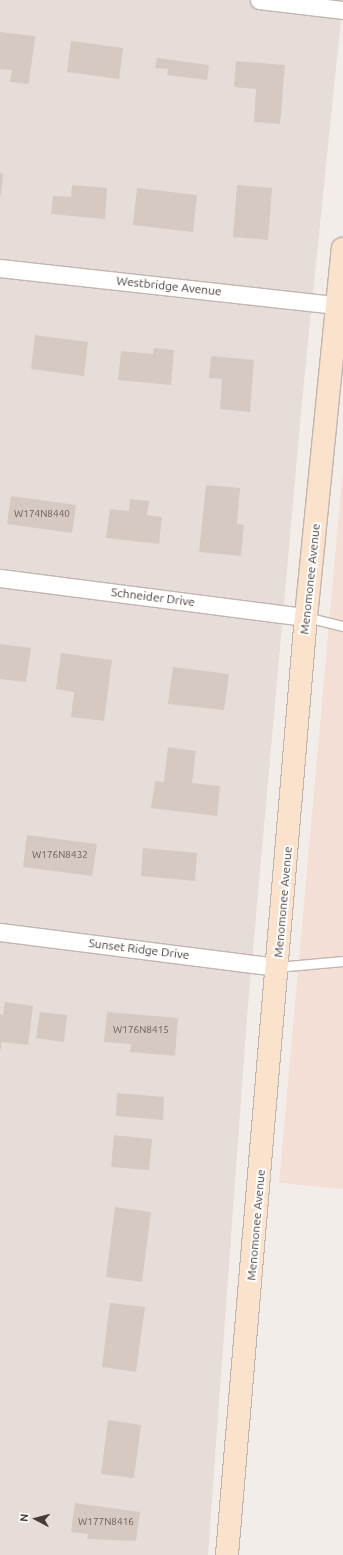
<!DOCTYPE html>
<html>
<head>
<meta charset="utf-8">
<style>
  body { margin:0 }
  #map { position:relative; width:343px; height:1555px; overflow:hidden; background:#f3ede9; font-family:Ubuntu,sans-serif }
  div>[style] { position:absolute }
  .residential>* { inset:0; background:#e6ddd8 }
  .commercial>* { inset:0; background:#f3dfd6 }
  .building>* { inset:0; background:#d6c9c2 }
  .roads { filter:drop-shadow(1px 0 #c1b5af) drop-shadow(-1px 0 #c1b5af) drop-shadow(0 1px #c1b5af) drop-shadow(0 -1px #c1b5af) }
  .lane>* { height:9px; margin:-4.5px; padding:0 4.5px; transform-origin:4.5px; border-radius:4.5px; background:#fff }
  .street>* { height:17px; margin:-8.5px; padding:0 8.5px; transform-origin:8.5px; border-radius:8.5px; background:#fff }
  .secondary>* { height:22px; margin:-11px; padding:0 11px; transform-origin:11px; border-radius:11px; background:#fae2cc }
  span { translate:-50% -50%; white-space:nowrap; text-align:center; line-height:1.15; -webkit-text-stroke:4px #fff; paint-order:stroke }
  .number-label { font-size:10px; color:#6a5f5a }
  .number-label span { -webkit-text-stroke-width:0 }
  .street-label { font-size:12px; color:#463c38 }
  .north { position:absolute; left:16px; top:1499px; width:40px; height:40px; -webkit-text-stroke:3px #fff; paint-order:stroke; rotate:276deg; font-size:11px; font-weight:700; line-height:16px; text-align:center; color:#463c38 }
  .north::after { content:''; display:block; margin:auto; width:14px; height:18px; background:#463c38; clip-path:polygon(50% 0,100% 100%,50% 72%,0 100%) }
</style>
</head>
<body>
<div id="map">
  <div class="residential">
    <div style="clip-path:polygon(0 0,343px 0,303px 391px,247px 1017px,208px 1555px,0 1555px)"></div>
  </div>
  <div class="commercial">
    <div style="clip-path:polygon(343px 468px,343px 1189px,279px 1183px)"></div>
  </div>
  <div class="building">
    <div style="clip-path:polygon(0 32px,35px 36px,29px 84px,10px 82px,12px 70px,0 69px)"></div>
    <div style="clip-path:polygon(71px 41px,123px 48px,119px 79px,67px 72px)"></div>
    <div style="clip-path:polygon(157px 58px,209px 65px,207px 80px,167px 75px,168px 69px,155px 68px)"></div>
    <div style="clip-path:polygon(236px 61px,285px 65px,280px 124px,254px 122px,256px 89px,234px 87px)"></div>
    <div style="clip-path:polygon(0 173px,3px 174px,1px 195px,0 195px)"></div>
    <div style="clip-path:polygon(72px 185px,107px 188px,105px 219px,51px 214px,53px 196px,71px 197px)"></div>
    <div style="clip-path:polygon(237px 185px,272px 188px,268px 240px,233px 237px)"></div>
    <div style="clip-path:polygon(137px 188px,197px 195px,193px 232px,133px 225px)"></div>
    <div style="clip-path:polygon(35px 335px,88px 342px,84px 376px,31px 369px)"></div>
    <div style="clip-path:polygon(154px 348px,174px 350px,171px 385px,118px 380px,121px 351px,153px 354px)"></div>
    <div style="clip-path:polygon(211px 356px,254px 360px,250px 412px,220px 409px,222px 379px,209px 378px)"></div>
    <div style="clip-path:polygon(206px 485px,240px 488px,237px 524px,244px 525px,241px 556px,199px 552px)"></div>
    <div style="clip-path:polygon(11px 496px,76px 505px,72px 533px,7px 524px)"></div>
    <div style="clip-path:polygon(130px 499px,149px 501px,147px 515px,162px 517px,159px 544px,106px 538px,110px 509px,129px 511px)"></div>
    <div style="clip-path:polygon(0 644px,31px 648px,26px 682px,0 679px)"></div>
    <div style="clip-path:polygon(61px 653px,112px 660px,104px 721px,71px 717px,74px 692px,56px 689px)"></div>
    <div style="clip-path:polygon(173px 667px,229px 674px,224px 710px,168px 704px)"></div>
    <div style="clip-path:polygon(168px 747px,196px 751px,192px 783px,220px 786px,217px 816px,151px 808px,155px 781px,164px 782px)"></div>
    <div style="clip-path:polygon(27px 835px,97px 844px,92px 876px,23px 867px)"></div>
    <div style="clip-path:polygon(143px 848px,197px 853px,195px 881px,141px 876px)"></div>
    <div style="clip-path:polygon(5px 1002px,33px 1006px,28px 1045px,2px 1042px,0 1052px,0 1014px,3px 1015px)"></div>
    <div style="clip-path:polygon(40px 1012px,67px 1015px,64px 1042px,36px 1038px)"></div>
    <div style="clip-path:polygon(107px 1012px,178px 1018px,175px 1056px,130px 1052px,131px 1044px,104px 1042px)"></div>
    <div style="clip-path:polygon(117px 1093px,164px 1097px,163px 1120px,116px 1116px)"></div>
    <div style="clip-path:polygon(114px 1135px,152px 1139px,149px 1170px,111px 1167px)"></div>
    <div style="clip-path:polygon(115px 1207px,151px 1212px,142px 1282px,106px 1277px)"></div>
    <div style="clip-path:polygon(110px 1303px,145px 1307px,136px 1372px,102px 1367px)"></div>
    <div style="clip-path:polygon(108px 1420px,141px 1425px,134px 1478px,101px 1474px)"></div>
    <div style="clip-path:polygon(75px 1503px,140px 1512px,136px 1541px,87px 1539px,88px 1534px,71px 1532px)"></div>
  </div>
  <div class="roads">
    <div class="lane">
      <div style="left:306px;top:617px;width:38px;rotate:14deg"></div>
      <div style="left:277px;top:967px;width:66px;rotate:-5.2deg"></div>
    </div>
    <div class="street">
      <div style="left:259px;top:0;width:85px;rotate:6.8deg"></div>
      <div style="left:0;top:268px;width:339px;rotate:6.3deg"></div>
      <div style="left:0;top:578px;width:308px;rotate:7.3deg"></div>
      <div style="left:0;top:932px;width:279px;rotate:7.2deg"></div>
    </div>
    <div class="secondary">
      <div style="left:227px;top:1555px;width:941px;rotate:-85.19deg"></div>
      <div style="left:306px;top:617px;width:370px;rotate:-84.3deg"></div>
    </div>
  </div>
  <div class="number-label">
    <span style="left:42px;top:514px">W174N8440</span>
    <span style="left:60px;top:855px">W176N8432</span>
    <span style="left:141px;top:1030px">W176N8415</span>
    <span style="left:106px;top:1522px">W177N8416</span>
  </div>
  <div class="street-label">
    <span style="left:169px;top:286px;rotate:6deg">Westbridge Avenue</span>
    <span style="left:310px;top:579px;rotate:-84deg">Menomonee Avenue</span>
    <span style="left:153px;top:597px;rotate:7deg">Schneider Drive</span>
    <span style="left:283px;top:902px;rotate:-85deg">Menomonee Avenue</span>
    <span style="left:139px;top:949px;rotate:7deg">Sunset Ridge Drive</span>
    <span style="left:256px;top:1225px;rotate:-85deg">Menomonee Avenue</span>
  </div>
  <div class="north">N</div>
</div>
</body>
</html>
